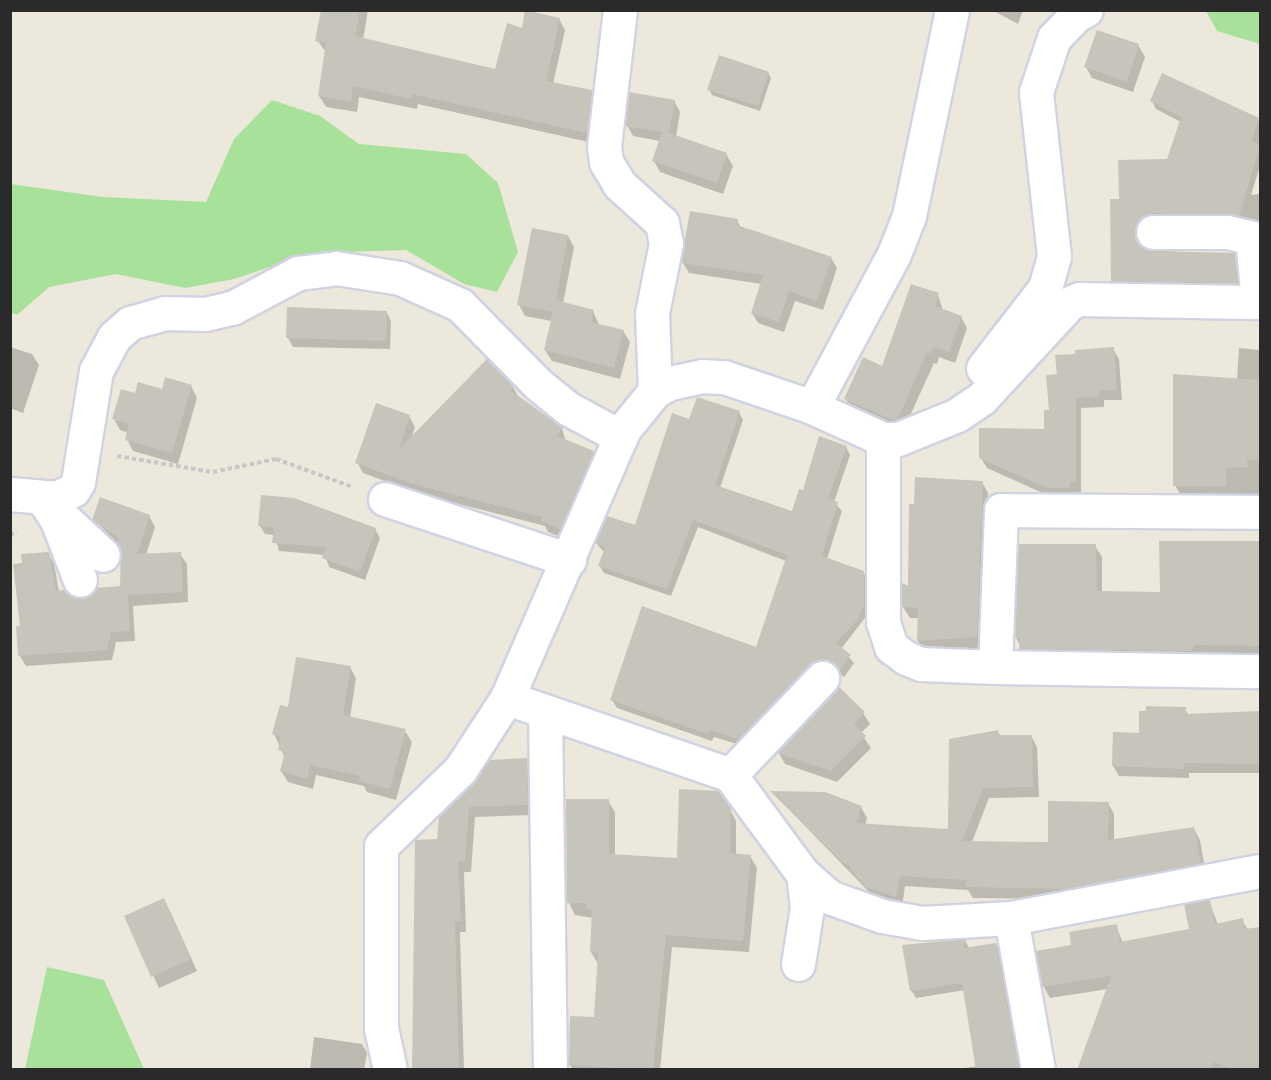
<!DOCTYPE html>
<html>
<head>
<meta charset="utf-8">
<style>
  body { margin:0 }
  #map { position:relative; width:1271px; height:1080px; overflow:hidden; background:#ece8dc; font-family:"Varela Round",sans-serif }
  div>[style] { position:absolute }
  .green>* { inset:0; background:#a7e19a }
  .shadow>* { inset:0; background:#0003 }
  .building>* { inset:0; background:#c7c4bc }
  .path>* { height:4px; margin-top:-2px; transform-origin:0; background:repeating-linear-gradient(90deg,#c8c8c8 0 4.5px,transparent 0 7.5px) }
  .roads { filter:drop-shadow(2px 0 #d1d2e2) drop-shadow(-2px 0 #d1d2e2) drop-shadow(0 2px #d1d2e2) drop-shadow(0 -2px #d1d2e2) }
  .minor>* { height:33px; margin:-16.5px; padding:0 16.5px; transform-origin:16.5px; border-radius:16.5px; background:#fff }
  span { translate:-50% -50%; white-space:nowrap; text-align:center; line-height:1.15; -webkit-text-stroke:6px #fff; paint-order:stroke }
  .frame { position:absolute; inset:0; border:12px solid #2a2a2a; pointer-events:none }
</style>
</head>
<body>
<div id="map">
  <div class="green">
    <div style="clip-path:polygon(1206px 11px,1260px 11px,1260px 44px,1217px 31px)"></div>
    <div style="clip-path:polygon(272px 100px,320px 116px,359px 144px,466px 154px,498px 183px,518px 252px,497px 292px,464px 284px,406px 250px,311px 253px,234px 279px,185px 288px,116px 274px,49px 287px,17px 315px,11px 313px,10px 184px,103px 197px,206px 202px,234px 139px)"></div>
    <div style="clip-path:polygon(47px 967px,104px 980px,144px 1069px,25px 1069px)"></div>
  </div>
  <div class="shadow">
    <div style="clip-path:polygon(323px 10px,368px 10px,363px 40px,496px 71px,523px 30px,559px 19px,565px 30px,553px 84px,591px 92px,597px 103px,593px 143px,418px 104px,417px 109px,359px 97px,357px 112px,326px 107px,319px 96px,326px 52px,317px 40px)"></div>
    <div style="clip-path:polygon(992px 10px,1023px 10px,1018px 24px)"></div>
    <div style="clip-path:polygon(1138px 45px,1145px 57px,1133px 92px,1092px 78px,1086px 67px)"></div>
    <div style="clip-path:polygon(768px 73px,771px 78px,760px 111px,712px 95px,709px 90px)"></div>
    <div style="clip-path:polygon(674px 101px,680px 112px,676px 137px,726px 154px,733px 166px,723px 194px,660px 172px,654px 161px,660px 141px,633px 136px,627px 125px)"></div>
    <div style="clip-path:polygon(1152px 101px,1258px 120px,1260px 124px,1260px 166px,1251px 195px,1260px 194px,1260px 227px,1147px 224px,1138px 241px,1143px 250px,1234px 255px,1241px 290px,1117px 288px,1113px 280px,1121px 200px,1169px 160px,1181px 122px,1156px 109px)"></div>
    <div style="clip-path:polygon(737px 220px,741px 228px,831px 258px,837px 268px,823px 310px,795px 301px,784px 332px,758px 323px,752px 313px,762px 284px,689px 273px,683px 263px)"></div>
    <div style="clip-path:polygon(568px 236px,574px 247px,563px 304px,593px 311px,599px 325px,623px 331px,630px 342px,620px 379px,552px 361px,545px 350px,552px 321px,525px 316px,519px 305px)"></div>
    <div style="clip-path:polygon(938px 295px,943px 311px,961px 317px,967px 328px,955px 363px,939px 357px,937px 364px,934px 363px,904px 429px,852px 410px,846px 399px,883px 368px)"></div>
    <div style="clip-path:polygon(387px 313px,391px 321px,390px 349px,293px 347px,288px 338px)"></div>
    <div style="clip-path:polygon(10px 347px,32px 354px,39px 365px,23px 413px,10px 408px)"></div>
    <div style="clip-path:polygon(1239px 348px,1260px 350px,1260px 497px,1181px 496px,1175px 485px,1237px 380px)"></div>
    <div style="clip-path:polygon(1113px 349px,1119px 359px,1122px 400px,1104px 400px,1104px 407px,1081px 408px,1081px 492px,1075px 492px,1075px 498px,1054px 498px,987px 468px,981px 458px,1046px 430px,1058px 375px)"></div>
    <div style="clip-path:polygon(191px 386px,197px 398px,178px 464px,133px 451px,127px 439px,128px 433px,120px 430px,114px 419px,163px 391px)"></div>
    <div style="clip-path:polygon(513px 387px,519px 398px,562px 429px,566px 442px,593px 452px,599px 463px,566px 539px,548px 532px,545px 526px,420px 494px,363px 473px,357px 462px,409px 416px,415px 427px,411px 439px)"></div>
    <div style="clip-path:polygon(739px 412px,743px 420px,720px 488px,793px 513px,804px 492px,846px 447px,850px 455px,834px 502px,842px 511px,827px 559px,863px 572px,868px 580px,868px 614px,841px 649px,854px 663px,844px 677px,831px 667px,743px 746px,714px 737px,712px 741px,617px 708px,612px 700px,757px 649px,786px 561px,698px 527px,671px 596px,604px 573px,600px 566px,604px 552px,596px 543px,636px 527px,690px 421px)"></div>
    <div style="clip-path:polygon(982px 482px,988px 493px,983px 648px,925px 652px,918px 641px,919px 618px,910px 618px,903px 607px,909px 588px,915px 505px)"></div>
    <div style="clip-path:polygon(149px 516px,155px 527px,146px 555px,180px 554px,187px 564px,188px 602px,133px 606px,135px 641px,116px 642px,112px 660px,26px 666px,20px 656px,24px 564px,48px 553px,54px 564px,59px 592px,76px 600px,121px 588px,123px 550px,94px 519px)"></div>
    <div style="clip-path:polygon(260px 526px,375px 529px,380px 538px,365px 580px,329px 567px,325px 555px,279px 551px,275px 535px,265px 534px)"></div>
    <div style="clip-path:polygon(1260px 542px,1260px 653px,1027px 659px,1021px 648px,1016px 637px,1095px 546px,1102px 557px,1102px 592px,1162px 593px,1161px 543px)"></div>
    <div style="clip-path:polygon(350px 667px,356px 678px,350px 718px,405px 731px,412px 742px,396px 800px,367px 792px,364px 786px,316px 775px,313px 789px,288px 782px,281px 771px,285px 758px,274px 734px,289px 709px)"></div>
    <div style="clip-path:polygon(1185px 709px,1189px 716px,1260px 714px,1260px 773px,1189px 773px,1189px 778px,1119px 776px,1113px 766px,1140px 735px)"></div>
    <div style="clip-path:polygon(863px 713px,870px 724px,861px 733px,871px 748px,837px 782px,785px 764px,779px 753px)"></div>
    <div style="clip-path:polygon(998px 732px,1001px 737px,1031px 736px,1037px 747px,1039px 797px,989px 798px,972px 842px,1049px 844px,1108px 803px,1114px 814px,1114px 841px,1194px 829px,1200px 840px,1206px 874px,1072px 899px,973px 898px,968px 890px,905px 886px,902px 907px,875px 898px,773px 793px,861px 807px,867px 818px,865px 825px,949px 830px)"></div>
    <div style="clip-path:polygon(526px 760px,532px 771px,533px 815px,475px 817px,471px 872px,464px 872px,466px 932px,460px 932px,464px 1070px,413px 1070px,441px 817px)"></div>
    <div style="clip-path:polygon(608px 801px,615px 812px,615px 856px,679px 860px,729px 808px,736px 821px,736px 855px,750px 856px,757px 868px,749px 952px,672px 947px,660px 1070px,573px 1070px,570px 1065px,595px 1019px,598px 964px,591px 952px,593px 918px,575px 915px,569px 903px)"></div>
    <div style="clip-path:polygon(1209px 901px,1218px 925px,1242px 920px,1248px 930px,1260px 928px,1260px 1070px,1079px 1070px,1108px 989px,1050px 998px,1044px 987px,1038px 952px,1073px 946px,1116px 926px,1123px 943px,1191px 930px)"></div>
    <div style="clip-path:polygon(170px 911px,197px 971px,159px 988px,126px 917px)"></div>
    <div style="clip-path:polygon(965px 941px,970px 949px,996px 945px,1000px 952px,1021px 1070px,953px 1070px,977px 1066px,965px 990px,916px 998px,911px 990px)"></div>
    <div style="clip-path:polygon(314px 1037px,362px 1044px,367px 1053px,364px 1070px,310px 1070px)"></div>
  </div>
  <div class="building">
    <div style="clip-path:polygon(321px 10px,360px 10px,355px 36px,495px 69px,507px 23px,522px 28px,525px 10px,560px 18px,546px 81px,592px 90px,587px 133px,412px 94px,411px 99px,353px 86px,351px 102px,318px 96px,326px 43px,315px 41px)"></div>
    <div style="clip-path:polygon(1097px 30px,1139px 44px,1127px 82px,1084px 67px)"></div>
    <div style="clip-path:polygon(719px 55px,769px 72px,758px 106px,707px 90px)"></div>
    <div style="clip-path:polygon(1162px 73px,1259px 118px,1252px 140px,1260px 146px,1239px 216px,1152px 213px,1137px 223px,1137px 241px,1153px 251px,1235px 253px,1237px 283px,1111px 281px,1110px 199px,1119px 199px,1118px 160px,1167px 159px,1181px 117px,1150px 101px)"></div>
    <div style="clip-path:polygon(629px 92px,675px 100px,669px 133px,727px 153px,717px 183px,652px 161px,662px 132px,625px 126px)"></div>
    <div style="clip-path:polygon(690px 211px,738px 219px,737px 225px,832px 257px,817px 301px,789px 291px,779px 322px,751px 313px,763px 275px,681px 263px)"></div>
    <div style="clip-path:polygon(532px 228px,568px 235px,556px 300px,594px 310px,591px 322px,624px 330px,614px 368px,544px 350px,553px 312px,517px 305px)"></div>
    <div style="clip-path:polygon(911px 284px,939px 293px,935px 306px,962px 316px,949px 352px,933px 347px,931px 354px,927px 352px,898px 419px,893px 420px,844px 399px,863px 357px,882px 366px)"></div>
    <div style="clip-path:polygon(287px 307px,387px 311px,386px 341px,286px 338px)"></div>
    <div style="clip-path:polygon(1114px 347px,1117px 390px,1099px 390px,1099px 397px,1076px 398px,1076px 482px,1070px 482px,1070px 488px,1047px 488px,979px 458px,979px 428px,1044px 429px,1044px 410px,1049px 410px,1046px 375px,1057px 374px,1055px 355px,1075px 354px,1075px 350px)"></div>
    <div style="clip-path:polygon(487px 359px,514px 386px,510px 390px,563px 428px,557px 436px,594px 451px,560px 529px,541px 521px,542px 517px,413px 484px,355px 463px,376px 403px,410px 415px,399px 449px)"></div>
    <div style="clip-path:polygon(1173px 374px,1260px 380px,1260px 460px,1247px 460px,1248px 467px,1226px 468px,1226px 486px,1173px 486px)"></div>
    <div style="clip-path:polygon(165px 377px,192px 385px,172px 453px,125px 440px,129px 424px,112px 419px,121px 389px,135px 393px,138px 382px,162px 389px)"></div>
    <div style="clip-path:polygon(697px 397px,740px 411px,715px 485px,792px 511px,799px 489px,803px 490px,819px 436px,847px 446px,828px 498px,838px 502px,822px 556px,864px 571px,864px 605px,858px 619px,836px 643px,851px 655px,839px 671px,826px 660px,809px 665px,738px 739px,710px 730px,708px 734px,610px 700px,642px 606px,756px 647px,787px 555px,693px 520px,667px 589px,598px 566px,605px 547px,595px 543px,607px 516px,635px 525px,672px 413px,689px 419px)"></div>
    <div style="clip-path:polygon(915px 477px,983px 481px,977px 637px,917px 641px,918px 608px,902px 607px,902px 583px,908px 586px,909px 504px,914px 504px)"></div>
    <div style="clip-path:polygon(261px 495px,294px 498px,376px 528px,360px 572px,322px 558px,326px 547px,272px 543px,274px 528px,258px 526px)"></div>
    <div style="clip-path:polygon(100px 497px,150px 515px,137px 554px,181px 552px,183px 592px,128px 595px,130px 631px,111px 632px,107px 650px,18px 656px,16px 626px,20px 626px,13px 564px,22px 563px,21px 554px,49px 552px,56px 591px,65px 590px,76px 598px,87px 597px,96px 588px,120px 586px,121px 550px,116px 536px,92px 520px)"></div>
    <div style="clip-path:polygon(1159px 541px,1260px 541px,1260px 646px,1194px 645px,1192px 651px,1019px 649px,1020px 638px,1015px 638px,1018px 544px,1096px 544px,1097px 591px,1160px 592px)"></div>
    <div style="clip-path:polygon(296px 657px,351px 666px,343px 715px,406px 729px,390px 789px,359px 781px,360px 776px,310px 765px,307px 779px,280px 771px,285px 752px,278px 750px,281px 737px,272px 734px,280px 705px,288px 707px)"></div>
    <div style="clip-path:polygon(838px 686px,865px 712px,854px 724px,866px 736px,831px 771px,777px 753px)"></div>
    <div style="clip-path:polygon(1146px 706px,1186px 707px,1186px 714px,1260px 711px,1260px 764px,1184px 763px,1184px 769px,1112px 766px,1113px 732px,1139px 733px,1139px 711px,1146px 711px)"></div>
    <div style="clip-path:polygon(998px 730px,999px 735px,1032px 735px,1033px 787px,983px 788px,962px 841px,1048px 842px,1048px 801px,1109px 802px,1108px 840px,1194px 827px,1201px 863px,1066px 889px,965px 887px,967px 880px,900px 876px,896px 897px,868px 888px,850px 870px,851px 866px,843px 863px,770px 791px,825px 792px,862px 806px,856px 823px,948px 829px,949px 739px)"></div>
    <div style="clip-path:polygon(527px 758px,528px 805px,469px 807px,465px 862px,458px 861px,461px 921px,455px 921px,459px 1070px,412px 1070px,415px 840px,437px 839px,439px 816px,473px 783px,489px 760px)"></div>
    <div style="clip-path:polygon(679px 789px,718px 791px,731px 807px,730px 853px,751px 855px,743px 941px,666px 935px,653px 1070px,569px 1065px,570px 1016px,594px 1017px,598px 953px,590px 952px,592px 909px,586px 909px,586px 903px,567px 903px,566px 799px,609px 799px,609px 854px,677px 858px)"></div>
    <div style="clip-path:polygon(164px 898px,191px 959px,151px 977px,124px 916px)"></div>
    <div style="clip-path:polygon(1210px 900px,1215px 924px,1243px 918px,1245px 929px,1260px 927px,1260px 1070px,1235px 1070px,1214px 1062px,1211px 1070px,1077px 1070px,1111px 976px,1042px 987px,1036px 951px,1071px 945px,1069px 932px,1117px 924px,1120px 942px,1189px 929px,1184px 904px)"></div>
    <div style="clip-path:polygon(966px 939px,964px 948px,996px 943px,1019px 1070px,976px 1070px,962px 983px,910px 991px,902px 945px)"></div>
  </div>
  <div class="path">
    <div style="left:117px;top:456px;width:97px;rotate:9.5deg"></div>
    <div style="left:213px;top:472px;width:64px;rotate:-11.7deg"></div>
    <div style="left:276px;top:459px;width:82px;rotate:20deg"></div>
    <div style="left:10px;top:535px;width:8px;rotate:-30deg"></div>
  </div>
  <div class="roads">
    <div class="minor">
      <div style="left:620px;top:10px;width:138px;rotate:96.7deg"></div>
      <div style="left:604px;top:147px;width:15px;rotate:82deg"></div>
      <div style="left:606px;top:162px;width:26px;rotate:59deg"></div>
      <div style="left:619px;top:184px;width:58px;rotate:42.2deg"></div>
      <div style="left:662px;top:223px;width:20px;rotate:79deg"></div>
      <div style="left:666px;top:243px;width:71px;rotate:101.3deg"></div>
      <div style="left:652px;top:313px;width:78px;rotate:87.8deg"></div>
      <div style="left:1153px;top:232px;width:74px"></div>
      <div style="left:1227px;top:232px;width:26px;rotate:13deg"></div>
      <div style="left:1252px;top:238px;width:64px;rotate:84.6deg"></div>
      <div style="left:983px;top:368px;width:101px;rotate:-52.2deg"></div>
      <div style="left:1045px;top:288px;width:33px;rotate:-74deg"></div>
      <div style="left:1054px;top:256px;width:165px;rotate:-96.3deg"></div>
      <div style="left:1036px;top:92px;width:57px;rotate:-71.6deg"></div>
      <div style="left:1054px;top:38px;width:32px;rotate:-46deg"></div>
      <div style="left:1076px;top:15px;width:11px;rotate:-27deg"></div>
      <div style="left:812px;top:407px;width:174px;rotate:-61.8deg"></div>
      <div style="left:894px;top:254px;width:41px;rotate:-68.5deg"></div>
      <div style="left:909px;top:216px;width:210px;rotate:-78.2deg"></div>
      <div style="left:883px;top:439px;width:183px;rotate:90deg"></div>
      <div style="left:883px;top:622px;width:26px;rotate:72deg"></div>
      <div style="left:891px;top:647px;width:19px;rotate:36deg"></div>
      <div style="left:906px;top:658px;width:16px;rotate:22deg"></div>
      <div style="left:921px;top:664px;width:74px;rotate:2.3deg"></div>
      <div style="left:995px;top:667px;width:265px;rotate:0.9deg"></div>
      <div style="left:10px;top:494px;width:47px;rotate:4.9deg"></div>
      <div style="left:57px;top:498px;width:18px;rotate:-27deg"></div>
      <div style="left:73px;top:490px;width:9px;rotate:-58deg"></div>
      <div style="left:78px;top:482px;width:112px;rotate:-80.8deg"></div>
      <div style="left:96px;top:371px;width:38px;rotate:-62deg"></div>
      <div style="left:114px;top:337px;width:21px;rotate:-41deg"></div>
      <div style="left:130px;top:323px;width:36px;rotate:-16deg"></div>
      <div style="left:165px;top:313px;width:40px;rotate:1.4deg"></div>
      <div style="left:205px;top:314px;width:28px;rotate:-13deg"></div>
      <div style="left:232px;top:308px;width:75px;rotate:-27.9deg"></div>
      <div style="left:298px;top:273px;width:38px;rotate:-7deg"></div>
      <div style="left:336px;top:268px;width:65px;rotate:8.9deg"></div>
      <div style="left:400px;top:278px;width:66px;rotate:24.2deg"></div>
      <div style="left:460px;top:305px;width:112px;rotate:45.4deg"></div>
      <div style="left:539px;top:385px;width:38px;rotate:39deg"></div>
      <div style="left:569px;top:409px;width:59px;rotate:28.3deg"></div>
      <div style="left:43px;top:499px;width:25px;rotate:56deg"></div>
      <div style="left:57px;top:520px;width:64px;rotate:69deg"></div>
      <div style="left:385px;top:499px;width:194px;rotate:18.3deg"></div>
      <div style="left:61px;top:516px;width:57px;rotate:42.9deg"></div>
      <div style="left:995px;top:667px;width:157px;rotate:-87.8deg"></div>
      <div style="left:1001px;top:510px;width:259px;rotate:0.4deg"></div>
      <div style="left:507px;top:698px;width:236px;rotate:19deg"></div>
      <div style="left:730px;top:775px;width:123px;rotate:53.6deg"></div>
      <div style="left:803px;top:874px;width:35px;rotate:41deg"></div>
      <div style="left:829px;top:897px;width:56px;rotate:19.7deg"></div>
      <div style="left:882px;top:916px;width:41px;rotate:9.9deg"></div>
      <div style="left:922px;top:923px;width:89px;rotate:-3.2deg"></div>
      <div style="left:1011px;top:918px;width:253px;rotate:-10.7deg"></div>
      <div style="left:545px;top:713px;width:357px;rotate:89.2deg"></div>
      <div style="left:730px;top:775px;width:134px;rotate:-46.5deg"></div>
      <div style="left:1011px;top:918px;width:154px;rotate:79.9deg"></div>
      <div style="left:798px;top:964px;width:58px;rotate:-81deg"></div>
      <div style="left:807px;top:907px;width:33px;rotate:-97deg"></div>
      <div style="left:390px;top:1070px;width:43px;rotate:-102.1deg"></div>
      <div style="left:381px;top:1028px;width:182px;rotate:-90deg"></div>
      <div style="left:381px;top:846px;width:110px;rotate:-43.9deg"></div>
      <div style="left:460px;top:770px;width:86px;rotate:-56.9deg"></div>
      <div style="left:507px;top:698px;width:293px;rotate:-66.5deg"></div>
      <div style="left:624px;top:429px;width:49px;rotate:-50.8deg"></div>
      <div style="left:655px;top:391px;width:17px;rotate:-28deg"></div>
      <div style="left:670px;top:383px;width:33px;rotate:-12deg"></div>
      <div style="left:702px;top:376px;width:22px;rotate:3deg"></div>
      <div style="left:724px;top:377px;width:93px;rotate:18.8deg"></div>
      <div style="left:812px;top:407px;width:78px;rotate:24.3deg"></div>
      <div style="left:883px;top:439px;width:15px"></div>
      <div style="left:898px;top:439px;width:64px;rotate:-22.1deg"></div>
      <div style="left:957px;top:415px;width:30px;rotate:-34deg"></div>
      <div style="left:982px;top:398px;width:129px;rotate:-47.2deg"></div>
      <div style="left:1070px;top:303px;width:11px;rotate:-22deg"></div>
      <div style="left:1080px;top:299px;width:180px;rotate:1deg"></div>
    </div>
  </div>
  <div class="frame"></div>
</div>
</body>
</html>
